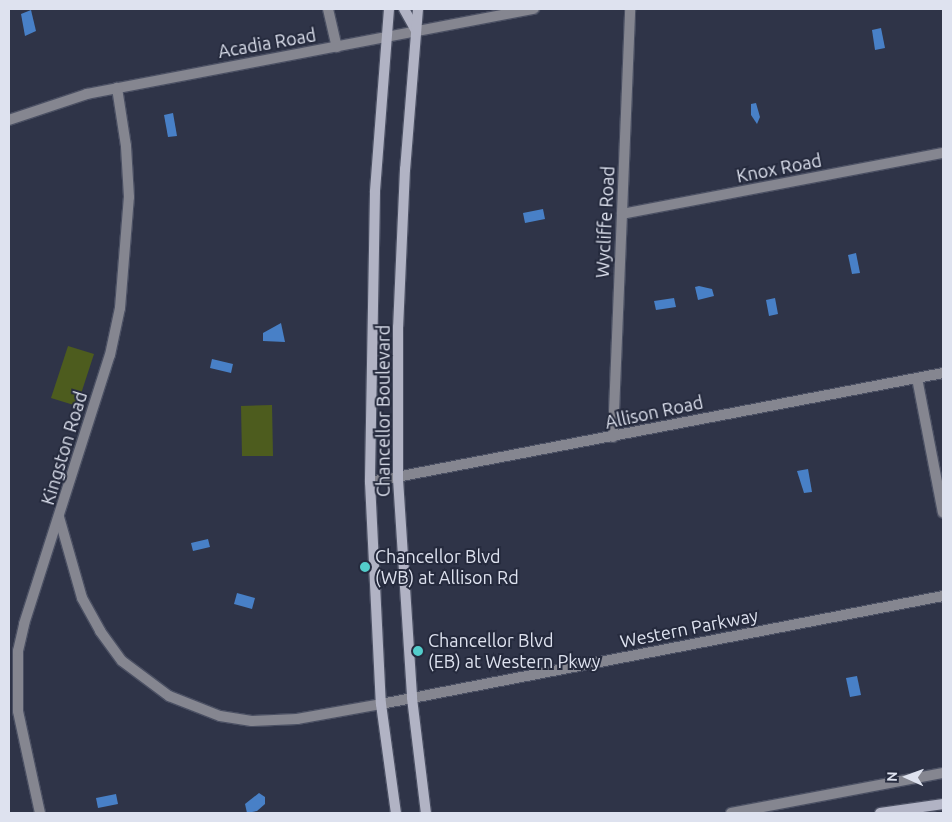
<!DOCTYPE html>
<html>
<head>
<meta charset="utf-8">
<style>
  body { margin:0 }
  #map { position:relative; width:952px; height:822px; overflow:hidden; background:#2f3448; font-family:Ubuntu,sans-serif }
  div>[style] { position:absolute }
  .green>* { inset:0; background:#4d5c1e }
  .water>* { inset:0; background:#4880c7 }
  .roads { filter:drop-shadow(1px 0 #4b5063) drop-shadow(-1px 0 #4b5063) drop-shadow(0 1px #4b5063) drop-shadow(0 -1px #4b5063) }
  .minor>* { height:10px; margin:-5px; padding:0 5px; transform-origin:5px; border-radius:5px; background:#858690 }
  .secondary>* { height:10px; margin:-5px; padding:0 5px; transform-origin:5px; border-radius:5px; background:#b1b3c4 }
  .dots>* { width:14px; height:14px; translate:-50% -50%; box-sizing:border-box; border:2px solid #252a3d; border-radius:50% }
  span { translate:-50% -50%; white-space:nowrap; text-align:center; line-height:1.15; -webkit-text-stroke:4px #252a3d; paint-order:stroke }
  .street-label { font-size:18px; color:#dee2ef }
  .poi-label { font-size:18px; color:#dee2ef }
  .left { translate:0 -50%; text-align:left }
  .frame { position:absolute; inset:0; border:10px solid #dee2ef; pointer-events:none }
  .north { position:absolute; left:882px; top:752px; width:50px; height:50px; -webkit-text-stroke:4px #252a3d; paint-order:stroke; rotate:272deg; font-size:14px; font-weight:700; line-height:20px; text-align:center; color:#dee2ef }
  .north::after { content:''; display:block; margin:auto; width:18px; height:22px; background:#dee2ef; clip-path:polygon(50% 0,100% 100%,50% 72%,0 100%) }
</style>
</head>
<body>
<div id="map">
  <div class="green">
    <div style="clip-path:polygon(68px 346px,94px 354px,77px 406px,51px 398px)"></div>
    <div style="clip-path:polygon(272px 405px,273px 456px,242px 456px,241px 406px)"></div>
  </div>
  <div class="water">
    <div style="clip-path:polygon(31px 10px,36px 31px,25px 36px,21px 14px)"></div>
    <div style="clip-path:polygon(881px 28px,885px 48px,875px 50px,872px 30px)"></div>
    <div style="clip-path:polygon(756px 103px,760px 117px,757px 124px,751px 115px,751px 104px)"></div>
    <div style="clip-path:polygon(173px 113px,177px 136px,168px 137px,164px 115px)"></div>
    <div style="clip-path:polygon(543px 209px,545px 219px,525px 223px,523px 213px)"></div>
    <div style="clip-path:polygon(856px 253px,860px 273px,852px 274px,848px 255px)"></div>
    <div style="clip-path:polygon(699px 286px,712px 289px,714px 296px,698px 300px,695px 287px)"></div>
    <div style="clip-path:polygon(674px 298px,676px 307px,656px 310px,654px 301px)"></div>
    <div style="clip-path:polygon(775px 298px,778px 314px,769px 316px,766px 300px)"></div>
    <div style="clip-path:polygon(281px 323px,285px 342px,263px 341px,263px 333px)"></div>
    <div style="clip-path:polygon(212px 359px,233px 364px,231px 373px,210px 368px)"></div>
    <div style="clip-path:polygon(808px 469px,812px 492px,804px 493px,797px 471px)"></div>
    <div style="clip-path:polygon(208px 539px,210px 547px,193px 551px,191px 543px)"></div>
    <div style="clip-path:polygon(237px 593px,255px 598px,252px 609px,234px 604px)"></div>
    <div style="clip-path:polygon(857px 676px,861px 695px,850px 697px,846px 678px)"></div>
    <div style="clip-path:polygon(259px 793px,265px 797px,265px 804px,257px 811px,247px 813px,245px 804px)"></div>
    <div style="clip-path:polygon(116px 794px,118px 804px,98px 808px,96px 798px)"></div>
  </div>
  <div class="roads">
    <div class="minor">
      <div style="left:328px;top:9px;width:39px;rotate:77deg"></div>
      <div style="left:9px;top:120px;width:82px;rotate:-18.4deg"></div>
      <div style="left:87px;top:94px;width:455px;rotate:-10.8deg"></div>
      <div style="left:622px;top:214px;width:327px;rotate:-10.8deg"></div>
      <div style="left:917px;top:378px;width:137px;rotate:79.1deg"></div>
      <div style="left:613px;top:437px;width:428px;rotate:-87.7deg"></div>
      <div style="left:370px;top:482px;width:583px;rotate:-10.77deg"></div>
      <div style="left:59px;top:517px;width:84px;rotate:74.1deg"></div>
      <div style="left:82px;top:598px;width:38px;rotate:61deg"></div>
      <div style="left:100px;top:631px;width:37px;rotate:54deg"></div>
      <div style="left:122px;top:661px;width:59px;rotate:36.7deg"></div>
      <div style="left:169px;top:696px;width:55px;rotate:21.4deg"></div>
      <div style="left:220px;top:716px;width:32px;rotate:9deg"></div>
      <div style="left:252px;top:721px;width:45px;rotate:-2.5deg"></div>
      <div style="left:297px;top:719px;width:85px;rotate:-10.1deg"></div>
      <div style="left:381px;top:704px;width:572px;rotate:-10.88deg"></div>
      <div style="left:40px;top:813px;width:104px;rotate:-102.2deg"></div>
      <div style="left:18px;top:711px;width:60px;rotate:-90deg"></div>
      <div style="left:18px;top:651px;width:28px;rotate:-77deg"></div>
      <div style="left:24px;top:624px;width:282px;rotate:-72.3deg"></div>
      <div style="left:110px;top:355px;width:48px;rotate:-78deg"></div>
      <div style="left:120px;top:308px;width:111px;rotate:-85.4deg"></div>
      <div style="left:129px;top:197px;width:51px;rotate:-93.4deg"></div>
      <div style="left:126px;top:146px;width:59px;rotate:-98.8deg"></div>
      <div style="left:731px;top:813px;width:216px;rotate:-10.7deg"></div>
    </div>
    <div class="secondary">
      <div style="left:389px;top:9px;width:184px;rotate:94.4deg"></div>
      <div style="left:375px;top:192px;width:290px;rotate:91deg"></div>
      <div style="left:370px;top:482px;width:222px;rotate:87.2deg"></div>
      <div style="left:381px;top:704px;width:110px;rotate:82.2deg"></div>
      <div style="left:404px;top:9px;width:25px;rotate:61deg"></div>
      <div style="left:418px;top:9px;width:161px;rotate:94.6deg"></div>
      <div style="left:405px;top:169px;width:158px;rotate:92.5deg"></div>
      <div style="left:398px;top:327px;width:152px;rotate:90deg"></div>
      <div style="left:398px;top:479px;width:219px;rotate:86.3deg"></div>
      <div style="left:412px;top:698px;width:116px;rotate:83.1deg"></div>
      <div style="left:880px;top:813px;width:64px;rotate:-8.1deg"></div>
    </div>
  </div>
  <div class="dots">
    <div style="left:365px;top:567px;background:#53cdcb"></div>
    <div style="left:418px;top:651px;background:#53cdcb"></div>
  </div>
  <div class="street-label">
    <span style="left:267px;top:43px;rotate:-10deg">Acadia Road</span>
    <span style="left:779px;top:168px;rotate:-11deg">Knox Road</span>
    <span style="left:605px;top:222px;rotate:-87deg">Wycliffe Road</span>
    <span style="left:383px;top:411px;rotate:-90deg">Chancellor Boulevard</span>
    <span style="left:654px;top:412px;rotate:-12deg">Allison Road</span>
    <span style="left:64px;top:448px;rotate:-73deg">Kingston Road</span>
    <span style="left:689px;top:628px;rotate:-11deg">Western Parkway</span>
  </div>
  <div class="poi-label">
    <span class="left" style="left:375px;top:567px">Chancellor Blvd<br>(WB) at Allison Rd</span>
    <span class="left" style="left:428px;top:651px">Chancellor Blvd<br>(EB) at Western Pkwy</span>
  </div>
  <div class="frame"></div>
  <div class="north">N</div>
</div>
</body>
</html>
